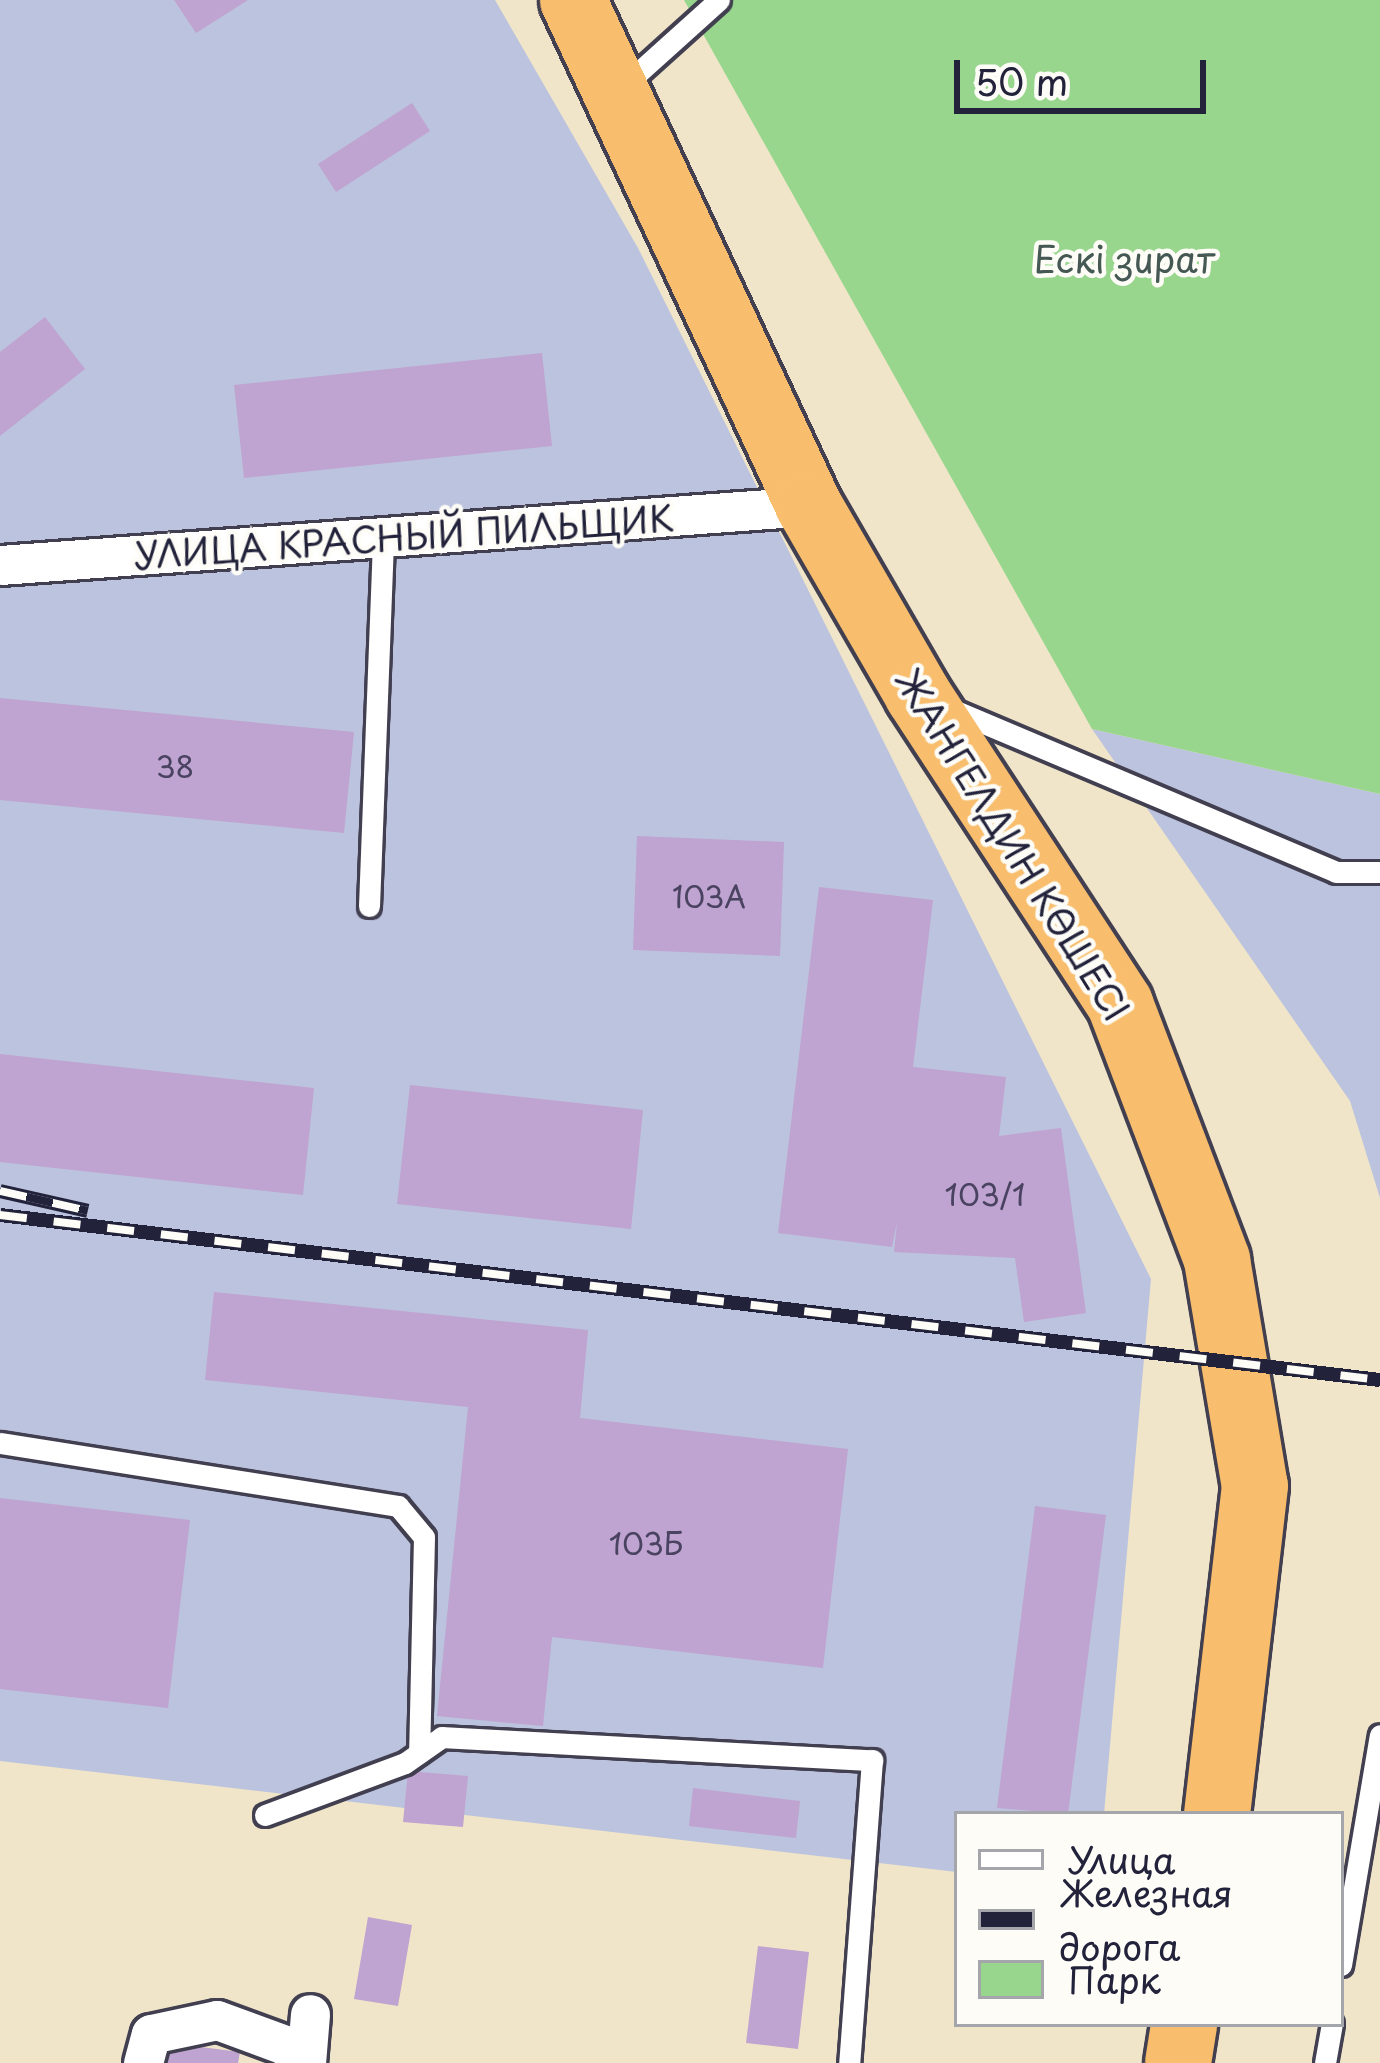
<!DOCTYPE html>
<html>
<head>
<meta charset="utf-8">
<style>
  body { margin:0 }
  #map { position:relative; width:1380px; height:2063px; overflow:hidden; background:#f0e5c9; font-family:"Playpen Sans",sans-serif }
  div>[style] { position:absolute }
  .industrial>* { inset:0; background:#bcc3de }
  .green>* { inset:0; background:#97d68c }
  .building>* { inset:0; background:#bfa3d0 }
  .roads { filter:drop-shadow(3px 0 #413f50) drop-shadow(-3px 0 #413f50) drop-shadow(0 3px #413f50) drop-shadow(0 -3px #413f50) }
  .lane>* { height:21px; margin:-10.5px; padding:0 10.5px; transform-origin:10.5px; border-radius:10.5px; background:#fff }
  .street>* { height:39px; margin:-19.5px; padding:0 19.5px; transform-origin:19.5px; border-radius:19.5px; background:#fff }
  .highway>* { height:66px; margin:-33px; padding:0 33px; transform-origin:33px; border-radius:33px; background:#f9be6d }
  .rail>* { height:14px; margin-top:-7px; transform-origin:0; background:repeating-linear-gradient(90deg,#fdfcf7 0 27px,#22223b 0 54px); box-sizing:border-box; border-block:3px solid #22223b }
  span { translate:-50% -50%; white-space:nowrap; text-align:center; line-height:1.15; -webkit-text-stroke:9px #fdfcf7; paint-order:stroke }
  .number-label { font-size:30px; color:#494260 }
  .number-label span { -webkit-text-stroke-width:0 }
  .park-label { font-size:36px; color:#455853 }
  .street-label { font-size:36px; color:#22223b }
  .legend { position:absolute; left:954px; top:1811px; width:390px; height:216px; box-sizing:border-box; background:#fdfcf7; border:3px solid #a5a5ac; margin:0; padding:15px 21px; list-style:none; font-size:36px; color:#22223b }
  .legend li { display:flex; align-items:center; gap:24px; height:60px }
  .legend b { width:60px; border:3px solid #a5a5ac }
  .scale { position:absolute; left:954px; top:60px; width:252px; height:54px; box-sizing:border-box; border:6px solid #22223b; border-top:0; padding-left:15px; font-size:36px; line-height:42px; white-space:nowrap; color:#22223b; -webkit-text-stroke:9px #fdfcf7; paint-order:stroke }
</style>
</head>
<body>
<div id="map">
  <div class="industrial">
    <div style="clip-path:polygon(0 0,495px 0,638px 248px,1151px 1279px,1104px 1814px,957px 1814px,957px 1872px,0 1761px)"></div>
    <div style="clip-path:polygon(1092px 729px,1380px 794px,1380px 1198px,1350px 1101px)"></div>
  </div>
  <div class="green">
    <div style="clip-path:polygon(684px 0,1380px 0,1380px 794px,1092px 729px)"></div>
  </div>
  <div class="building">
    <div style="clip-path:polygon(174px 0,248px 0,196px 33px)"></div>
    <div style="clip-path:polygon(412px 103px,430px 131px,336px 192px,318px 164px)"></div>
    <div style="clip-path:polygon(45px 317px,85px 369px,0 436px,0 352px)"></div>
    <div style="clip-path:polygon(542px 353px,552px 446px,244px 478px,234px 385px)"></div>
    <div style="clip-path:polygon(0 698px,354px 732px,344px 833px,0 800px)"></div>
    <div style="clip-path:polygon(637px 836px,784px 842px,780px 956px,633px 950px)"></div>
    <div style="clip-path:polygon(819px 887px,933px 900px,913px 1067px,1006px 1077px,999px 1136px,1061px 1128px,1086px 1313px,1024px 1322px,1015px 1258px,894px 1252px,897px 1222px,892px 1247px,778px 1233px)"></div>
    <div style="clip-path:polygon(0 1054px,314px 1088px,303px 1195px,0 1162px)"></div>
    <div style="clip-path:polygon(410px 1085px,643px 1110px,631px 1229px,397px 1204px)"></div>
    <div style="clip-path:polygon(214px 1292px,588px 1330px,580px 1418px,848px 1449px,823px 1668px,552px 1637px,543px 1726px,437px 1716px,468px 1407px,205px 1380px)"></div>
    <div style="clip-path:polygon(0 1498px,190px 1520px,168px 1708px,0 1689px)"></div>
    <div style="clip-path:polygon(1035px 1506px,1106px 1515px,1068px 1814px,997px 1808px)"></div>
    <div style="clip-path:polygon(408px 1771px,468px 1776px,463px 1827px,403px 1822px)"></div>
    <div style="clip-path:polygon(693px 1788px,800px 1801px,796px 1838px,689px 1826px)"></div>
    <div style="clip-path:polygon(368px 1917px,412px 1925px,398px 2006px,354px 1999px)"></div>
    <div style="clip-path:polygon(758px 1946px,809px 1952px,798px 2049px,746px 2043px)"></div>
    <div style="clip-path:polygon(170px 2043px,240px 2052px,238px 2063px,167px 2063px)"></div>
  </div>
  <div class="roads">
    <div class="lane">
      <div style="left:620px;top:89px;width:133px;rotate:-42deg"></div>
      <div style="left:946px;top:707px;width:423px;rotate:22.9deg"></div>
      <div style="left:1336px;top:872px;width:44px"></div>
      <div style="left:369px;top:906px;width:369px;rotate:-87.8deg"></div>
      <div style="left:0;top:1443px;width:403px;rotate:9deg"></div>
      <div style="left:398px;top:1506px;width:40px;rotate:50deg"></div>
      <div style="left:424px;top:1537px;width:216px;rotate:91.3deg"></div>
      <div style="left:265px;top:1815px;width:149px;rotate:-20.4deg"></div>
      <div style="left:405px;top:1763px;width:45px;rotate:-35.1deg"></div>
      <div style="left:442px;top:1737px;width:431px;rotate:3.1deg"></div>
      <div style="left:872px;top:1760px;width:304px;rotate:94.3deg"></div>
      <div style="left:1341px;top:1965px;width:233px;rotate:-80.4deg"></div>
      <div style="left:1325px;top:2063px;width:40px;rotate:-80deg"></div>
    </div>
    <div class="street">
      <div style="left:0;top:565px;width:811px;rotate:-4.17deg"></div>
      <div style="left:143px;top:2063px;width:30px;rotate:-75deg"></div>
      <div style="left:151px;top:2034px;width:67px;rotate:-12deg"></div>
      <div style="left:217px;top:2020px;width:72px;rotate:20.2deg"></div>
      <div style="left:285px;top:2045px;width:25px;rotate:47deg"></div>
      <div style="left:306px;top:2063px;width:49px;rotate:-85.3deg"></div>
    </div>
    <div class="highway">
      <div style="left:573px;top:0;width:558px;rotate:65deg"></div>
      <div style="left:809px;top:506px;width:218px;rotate:60deg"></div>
      <div style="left:918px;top:695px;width:369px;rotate:56.8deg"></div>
      <div style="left:1120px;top:1004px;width:274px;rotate:69.2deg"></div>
      <div style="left:1217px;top:1260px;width:229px;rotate:80.5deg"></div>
      <div style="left:1255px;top:1486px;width:330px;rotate:96.6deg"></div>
      <div style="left:1178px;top:2063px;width:39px;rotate:-81deg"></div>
    </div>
  </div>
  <div class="rail">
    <div style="left:0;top:1191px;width:90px;rotate:12.8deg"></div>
    <div style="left:0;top:1215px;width:1390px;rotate:6.82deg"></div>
  </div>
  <div class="number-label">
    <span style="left:175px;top:766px">38</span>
    <span style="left:709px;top:896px">103A</span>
    <span style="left:985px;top:1194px">103/1</span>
    <span style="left:646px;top:1543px">103Б</span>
  </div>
  <div class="park-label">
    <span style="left:1124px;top:259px">Ескі зират</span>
  </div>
  <div class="street-label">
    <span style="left:404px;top:536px;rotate:-4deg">УЛИЦА КРАСНЫЙ ПИЛЬЩИК</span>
    <span style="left:1013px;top:844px;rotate:58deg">ЖАНГЕЛДИН КӨШЕСІ</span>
  </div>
  <ul class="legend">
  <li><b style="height:15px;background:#fff"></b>Улица</li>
  <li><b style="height:15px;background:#22223b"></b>Железная дорога</li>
  <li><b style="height:33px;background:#97d68c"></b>Парк</li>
  </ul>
  <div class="scale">50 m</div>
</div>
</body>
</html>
